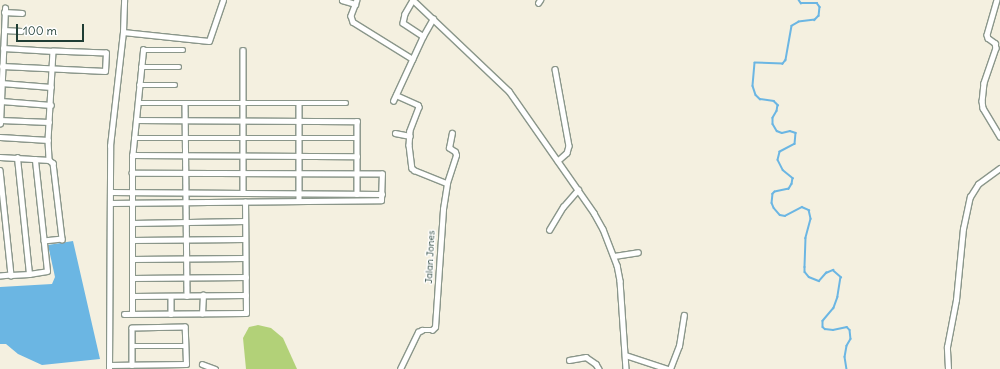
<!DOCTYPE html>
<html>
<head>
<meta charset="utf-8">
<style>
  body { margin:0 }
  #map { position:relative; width:1000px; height:369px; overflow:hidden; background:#f4f0e0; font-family:Delius,sans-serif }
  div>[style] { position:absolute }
  .green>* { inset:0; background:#b2d178 }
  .water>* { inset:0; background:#6bb6e3 }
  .stream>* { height:1.5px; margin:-0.75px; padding:0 0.75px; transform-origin:0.75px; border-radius:0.75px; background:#6bb6e3 }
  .roads { filter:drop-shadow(1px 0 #8a968a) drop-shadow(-1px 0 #8a968a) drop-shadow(0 1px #8a968a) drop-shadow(0 -1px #8a968a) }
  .minor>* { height:4.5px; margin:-2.25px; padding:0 2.25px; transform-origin:2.25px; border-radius:2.25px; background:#fff }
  span { translate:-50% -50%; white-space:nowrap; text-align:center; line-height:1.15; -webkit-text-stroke:3px #fff; paint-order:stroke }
  .street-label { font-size:10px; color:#1f3d34 }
  .scale { position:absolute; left:16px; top:24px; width:68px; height:18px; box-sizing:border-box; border:2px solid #1f3d34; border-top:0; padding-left:5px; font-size:12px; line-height:14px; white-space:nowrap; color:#1f3d34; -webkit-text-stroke:3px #fff; paint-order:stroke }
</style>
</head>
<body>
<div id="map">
  <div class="green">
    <div style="clip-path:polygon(258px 325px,271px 328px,283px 338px,297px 369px,246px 369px,243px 338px,249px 327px)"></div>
  </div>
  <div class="water">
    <div style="clip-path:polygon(73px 241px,100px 359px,42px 365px,18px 354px,6px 344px,0 344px,0 287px,52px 284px,55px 277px,48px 245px)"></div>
  </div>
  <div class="stream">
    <div style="left:799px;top:0;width:4px;rotate:56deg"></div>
    <div style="left:801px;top:3px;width:16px"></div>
    <div style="left:817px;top:3px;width:5px;rotate:53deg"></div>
    <div style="left:820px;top:7px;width:9px;rotate:96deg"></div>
    <div style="left:819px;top:16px;width:6px;rotate:135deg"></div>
    <div style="left:815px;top:20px;width:16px;rotate:173deg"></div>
    <div style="left:799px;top:22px;width:8px;rotate:150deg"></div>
    <div style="left:792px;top:26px;width:35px;rotate:100deg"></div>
    <div style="left:786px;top:60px;width:5px;rotate:127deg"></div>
    <div style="left:783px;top:64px;width:28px;rotate:-178deg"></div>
    <div style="left:755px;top:63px;width:23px;rotate:95deg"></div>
    <div style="left:753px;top:86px;width:9px;rotate:72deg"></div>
    <div style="left:756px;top:95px;width:6px;rotate:45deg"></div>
    <div style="left:760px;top:99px;width:14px;rotate:8deg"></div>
    <div style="left:774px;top:101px;width:6px;rotate:45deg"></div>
    <div style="left:778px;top:105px;width:6px;rotate:99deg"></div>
    <div style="left:777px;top:111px;width:8px;rotate:120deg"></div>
    <div style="left:773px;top:118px;width:6px;rotate:90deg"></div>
    <div style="left:773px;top:124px;width:8px;rotate:60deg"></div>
    <div style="left:777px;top:131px;width:5px;rotate:22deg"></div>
    <div style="left:782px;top:133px;width:8px;rotate:-14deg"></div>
    <div style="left:790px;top:131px;width:6px;rotate:18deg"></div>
    <div style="left:796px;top:133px;width:11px;rotate:95deg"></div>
    <div style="left:795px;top:144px;width:17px;rotate:152deg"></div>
    <div style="left:780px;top:152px;width:8px;rotate:104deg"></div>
    <div style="left:778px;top:160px;width:11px;rotate:63deg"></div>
    <div style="left:783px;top:170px;width:13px;rotate:39deg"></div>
    <div style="left:793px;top:178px;width:6px;rotate:99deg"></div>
    <div style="left:792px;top:184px;width:6px;rotate:121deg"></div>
    <div style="left:789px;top:189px;width:14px;rotate:168deg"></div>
    <div style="left:775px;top:192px;width:3px;rotate:135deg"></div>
    <div style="left:773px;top:194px;width:9px;rotate:96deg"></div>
    <div style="left:772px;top:203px;width:5px;rotate:68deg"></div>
    <div style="left:774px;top:208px;width:9px;rotate:49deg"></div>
    <div style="left:780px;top:215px;width:5px;rotate:11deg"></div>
    <div style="left:785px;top:216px;width:19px;rotate:-28deg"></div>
    <div style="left:802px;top:207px;width:8px;rotate:23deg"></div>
    <div style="left:809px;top:210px;width:9px;rotate:77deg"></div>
    <div style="left:811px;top:219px;width:20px;rotate:105deg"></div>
    <div style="left:806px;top:238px;width:29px;rotate:92deg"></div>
    <div style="left:805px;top:267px;width:5px;rotate:90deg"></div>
    <div style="left:805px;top:272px;width:6px;rotate:51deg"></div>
    <div style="left:809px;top:277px;width:11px;rotate:22deg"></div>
    <div style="left:819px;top:281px;width:11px;rotate:-49deg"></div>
    <div style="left:826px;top:273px;width:8px;rotate:-23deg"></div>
    <div style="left:833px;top:270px;width:11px;rotate:41deg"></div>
    <div style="left:841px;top:277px;width:20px;rotate:99deg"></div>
    <div style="left:838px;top:297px;width:12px;rotate:110deg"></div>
    <div style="left:834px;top:308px;width:17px;rotate:130deg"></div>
    <div style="left:823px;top:321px;width:6px;rotate:90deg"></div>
    <div style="left:823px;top:327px;width:3px;rotate:45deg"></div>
    <div style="left:825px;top:329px;width:8px;rotate:7deg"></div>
    <div style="left:833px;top:330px;width:14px;rotate:-12deg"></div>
    <div style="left:847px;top:327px;width:4px;rotate:45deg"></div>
    <div style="left:850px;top:330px;width:9px;rotate:84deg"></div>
    <div style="left:851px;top:339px;width:8px;rotate:120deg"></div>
    <div style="left:847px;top:346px;width:11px;rotate:100deg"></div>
    <div style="left:845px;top:357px;width:12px;rotate:81deg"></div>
  </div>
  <div class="roads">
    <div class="minor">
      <div style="left:342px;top:0;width:14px;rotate:17deg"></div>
      <div style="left:357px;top:0;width:17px;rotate:111deg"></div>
      <div style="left:351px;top:16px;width:6px;rotate:72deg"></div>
      <div style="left:353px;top:22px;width:70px;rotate:31.7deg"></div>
      <div style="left:413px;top:0;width:132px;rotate:43.5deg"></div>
      <div style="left:509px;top:91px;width:149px;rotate:55.1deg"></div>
      <div style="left:594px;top:213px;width:18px;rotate:61deg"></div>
      <div style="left:603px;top:229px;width:39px;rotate:69deg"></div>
      <div style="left:617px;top:265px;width:16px;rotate:79deg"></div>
      <div style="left:620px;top:281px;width:88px;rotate:86.1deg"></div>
      <div style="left:413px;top:0;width:16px;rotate:120deg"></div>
      <div style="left:405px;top:14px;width:9px;rotate:103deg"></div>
      <div style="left:403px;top:23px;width:24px;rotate:33deg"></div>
      <div style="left:997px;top:0;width:36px;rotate:106deg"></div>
      <div style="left:987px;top:35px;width:3px;rotate:72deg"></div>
      <div style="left:988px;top:38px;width:9px;rotate:36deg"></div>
      <div style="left:995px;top:43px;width:5px;rotate:79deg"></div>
      <div style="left:996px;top:48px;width:37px;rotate:109deg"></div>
      <div style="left:984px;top:83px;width:18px;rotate:96deg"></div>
      <div style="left:982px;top:101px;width:7px;rotate:82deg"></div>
      <div style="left:983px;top:108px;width:33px;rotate:59deg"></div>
      <div style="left:538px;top:3px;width:4px;rotate:-56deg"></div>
      <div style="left:4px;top:12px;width:18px;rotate:3deg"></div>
      <div style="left:4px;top:30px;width:17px;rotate:3deg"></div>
      <div style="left:123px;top:32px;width:86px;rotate:6deg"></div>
      <div style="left:209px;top:41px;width:43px;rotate:-71.1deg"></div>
      <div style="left:3px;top:48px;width:50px;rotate:3.4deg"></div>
      <div style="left:53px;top:51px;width:89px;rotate:93.2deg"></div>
      <div style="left:48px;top:140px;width:20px;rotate:87deg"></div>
      <div style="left:243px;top:50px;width:143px;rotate:90deg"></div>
      <div style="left:2px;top:66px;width:103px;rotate:2.8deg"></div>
      <div style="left:105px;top:71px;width:18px;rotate:-87deg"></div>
      <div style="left:106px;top:53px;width:53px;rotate:-177.8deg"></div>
      <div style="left:141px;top:67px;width:38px"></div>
      <div style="left:555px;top:69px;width:78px;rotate:79.7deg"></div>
      <div style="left:569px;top:146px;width:7px;rotate:106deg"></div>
      <div style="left:567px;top:153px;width:12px;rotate:138deg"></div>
      <div style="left:1px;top:83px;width:50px;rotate:4.6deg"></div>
      <div style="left:139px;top:85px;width:36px"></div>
      <div style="left:396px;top:95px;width:24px;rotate:24deg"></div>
      <div style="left:418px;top:105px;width:2px;rotate:63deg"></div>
      <div style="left:419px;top:107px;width:26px;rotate:111deg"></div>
      <div style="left:410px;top:131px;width:14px;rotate:94deg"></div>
      <div style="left:409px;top:145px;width:23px;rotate:83deg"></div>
      <div style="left:412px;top:168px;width:3px;rotate:45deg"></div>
      <div style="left:414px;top:170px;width:35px;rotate:22deg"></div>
      <div style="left:1px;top:101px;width:50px;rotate:4.6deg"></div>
      <div style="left:393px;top:101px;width:72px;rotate:-65.2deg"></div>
      <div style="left:423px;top:36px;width:20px;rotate:-60deg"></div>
      <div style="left:138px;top:103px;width:208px"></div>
      <div style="left:185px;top:103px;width:193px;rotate:89.4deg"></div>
      <div style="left:299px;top:103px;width:98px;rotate:90deg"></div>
      <div style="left:0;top:120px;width:49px;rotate:2.3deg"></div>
      <div style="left:136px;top:120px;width:221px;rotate:0.3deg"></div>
      <div style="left:357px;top:121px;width:73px;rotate:90deg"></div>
      <div style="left:0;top:124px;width:116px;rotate:-87.5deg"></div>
      <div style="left:395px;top:133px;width:15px;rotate:11deg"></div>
      <div style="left:0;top:137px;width:48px;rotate:3.6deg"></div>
      <div style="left:134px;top:138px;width:223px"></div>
      <div style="left:132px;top:155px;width:225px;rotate:0.3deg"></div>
      <div style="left:0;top:157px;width:49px;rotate:3.5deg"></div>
      <div style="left:49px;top:160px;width:5px;rotate:37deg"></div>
      <div style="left:53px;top:163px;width:77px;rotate:83.2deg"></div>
      <div style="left:62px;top:239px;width:18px;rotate:174deg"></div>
      <div style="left:0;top:170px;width:106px;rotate:84deg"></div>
      <div style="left:11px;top:275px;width:11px;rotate:175deg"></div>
      <div style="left:110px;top:192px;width:272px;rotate:0.4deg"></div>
      <div style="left:110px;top:203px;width:271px;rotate:-0.6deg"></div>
      <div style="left:381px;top:200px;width:26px;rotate:-88deg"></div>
      <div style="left:382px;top:174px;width:250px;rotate:-179.8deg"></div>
      <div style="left:132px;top:223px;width:113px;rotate:-1deg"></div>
      <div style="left:549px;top:230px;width:27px;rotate:-59deg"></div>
      <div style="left:563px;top:207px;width:23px;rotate:-49deg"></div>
      <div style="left:132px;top:240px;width:113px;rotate:-0.5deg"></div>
      <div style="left:614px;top:256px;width:24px;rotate:-9deg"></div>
      <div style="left:132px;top:259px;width:113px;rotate:-0.5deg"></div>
      <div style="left:29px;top:274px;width:18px;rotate:-9deg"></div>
      <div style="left:47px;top:271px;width:112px;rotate:-96.2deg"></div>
      <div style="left:11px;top:275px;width:18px;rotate:-3deg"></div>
      <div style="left:29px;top:274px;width:117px;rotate:-95.9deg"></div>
      <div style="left:132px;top:278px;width:114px;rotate:-0.5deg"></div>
      <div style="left:132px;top:296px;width:114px;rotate:-0.5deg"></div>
      <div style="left:171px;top:296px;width:18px;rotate:90deg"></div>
      <div style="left:124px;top:314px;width:122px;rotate:-0.5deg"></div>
      <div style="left:246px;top:313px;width:111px;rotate:-90.5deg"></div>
      <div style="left:132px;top:314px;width:155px;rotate:-90deg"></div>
      <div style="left:132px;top:159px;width:110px;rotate:-84.2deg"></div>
      <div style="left:143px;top:50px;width:40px"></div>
      <div style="left:202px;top:314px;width:19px;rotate:-87deg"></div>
      <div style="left:132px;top:346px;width:54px"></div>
      <div style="left:625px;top:355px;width:45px;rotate:18deg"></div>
      <div style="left:569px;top:360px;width:17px;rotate:-10deg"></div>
      <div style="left:586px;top:357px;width:12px;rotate:35deg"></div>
      <div style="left:596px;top:364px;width:6px;rotate:59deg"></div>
      <div style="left:202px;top:364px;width:14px;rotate:21deg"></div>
      <div style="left:109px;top:365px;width:77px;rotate:-0.7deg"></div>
      <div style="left:186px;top:364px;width:37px;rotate:-92deg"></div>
      <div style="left:185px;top:327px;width:53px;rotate:178.9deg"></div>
      <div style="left:132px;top:328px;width:37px;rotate:90deg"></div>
      <div style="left:109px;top:369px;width:223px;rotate:-89.7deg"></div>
      <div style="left:110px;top:146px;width:115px;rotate:-83.5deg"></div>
      <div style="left:123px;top:32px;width:32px;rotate:-88deg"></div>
      <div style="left:400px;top:369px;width:41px;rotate:-64.1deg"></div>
      <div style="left:418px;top:332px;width:4px;rotate:-27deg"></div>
      <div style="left:422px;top:330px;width:10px"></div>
      <div style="left:432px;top:330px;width:4px;rotate:-45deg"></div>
      <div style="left:435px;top:327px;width:118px;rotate:-86.1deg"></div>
      <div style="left:443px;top:209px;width:26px;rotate:-81deg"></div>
      <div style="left:447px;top:183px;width:29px;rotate:-72deg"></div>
      <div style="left:456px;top:155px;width:3px;rotate:-108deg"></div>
      <div style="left:455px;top:152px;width:7px;rotate:-146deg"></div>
      <div style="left:449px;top:148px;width:15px;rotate:-79deg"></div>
      <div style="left:670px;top:369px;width:25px;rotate:-69deg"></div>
      <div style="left:679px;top:346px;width:31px;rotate:-81deg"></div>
      <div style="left:948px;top:369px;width:22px;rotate:-93deg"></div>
      <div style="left:947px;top:347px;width:48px;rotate:-79.2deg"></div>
      <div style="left:956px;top:300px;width:71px;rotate:-84.4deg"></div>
      <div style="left:963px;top:229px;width:33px;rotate:-78deg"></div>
      <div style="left:970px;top:197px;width:15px;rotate:-58deg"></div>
      <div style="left:978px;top:184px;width:27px;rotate:-36deg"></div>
    </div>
  </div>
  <div class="street-label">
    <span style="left:430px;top:257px;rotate:-87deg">Jalan Jones</span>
  </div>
  <div class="scale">100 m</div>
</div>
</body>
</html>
